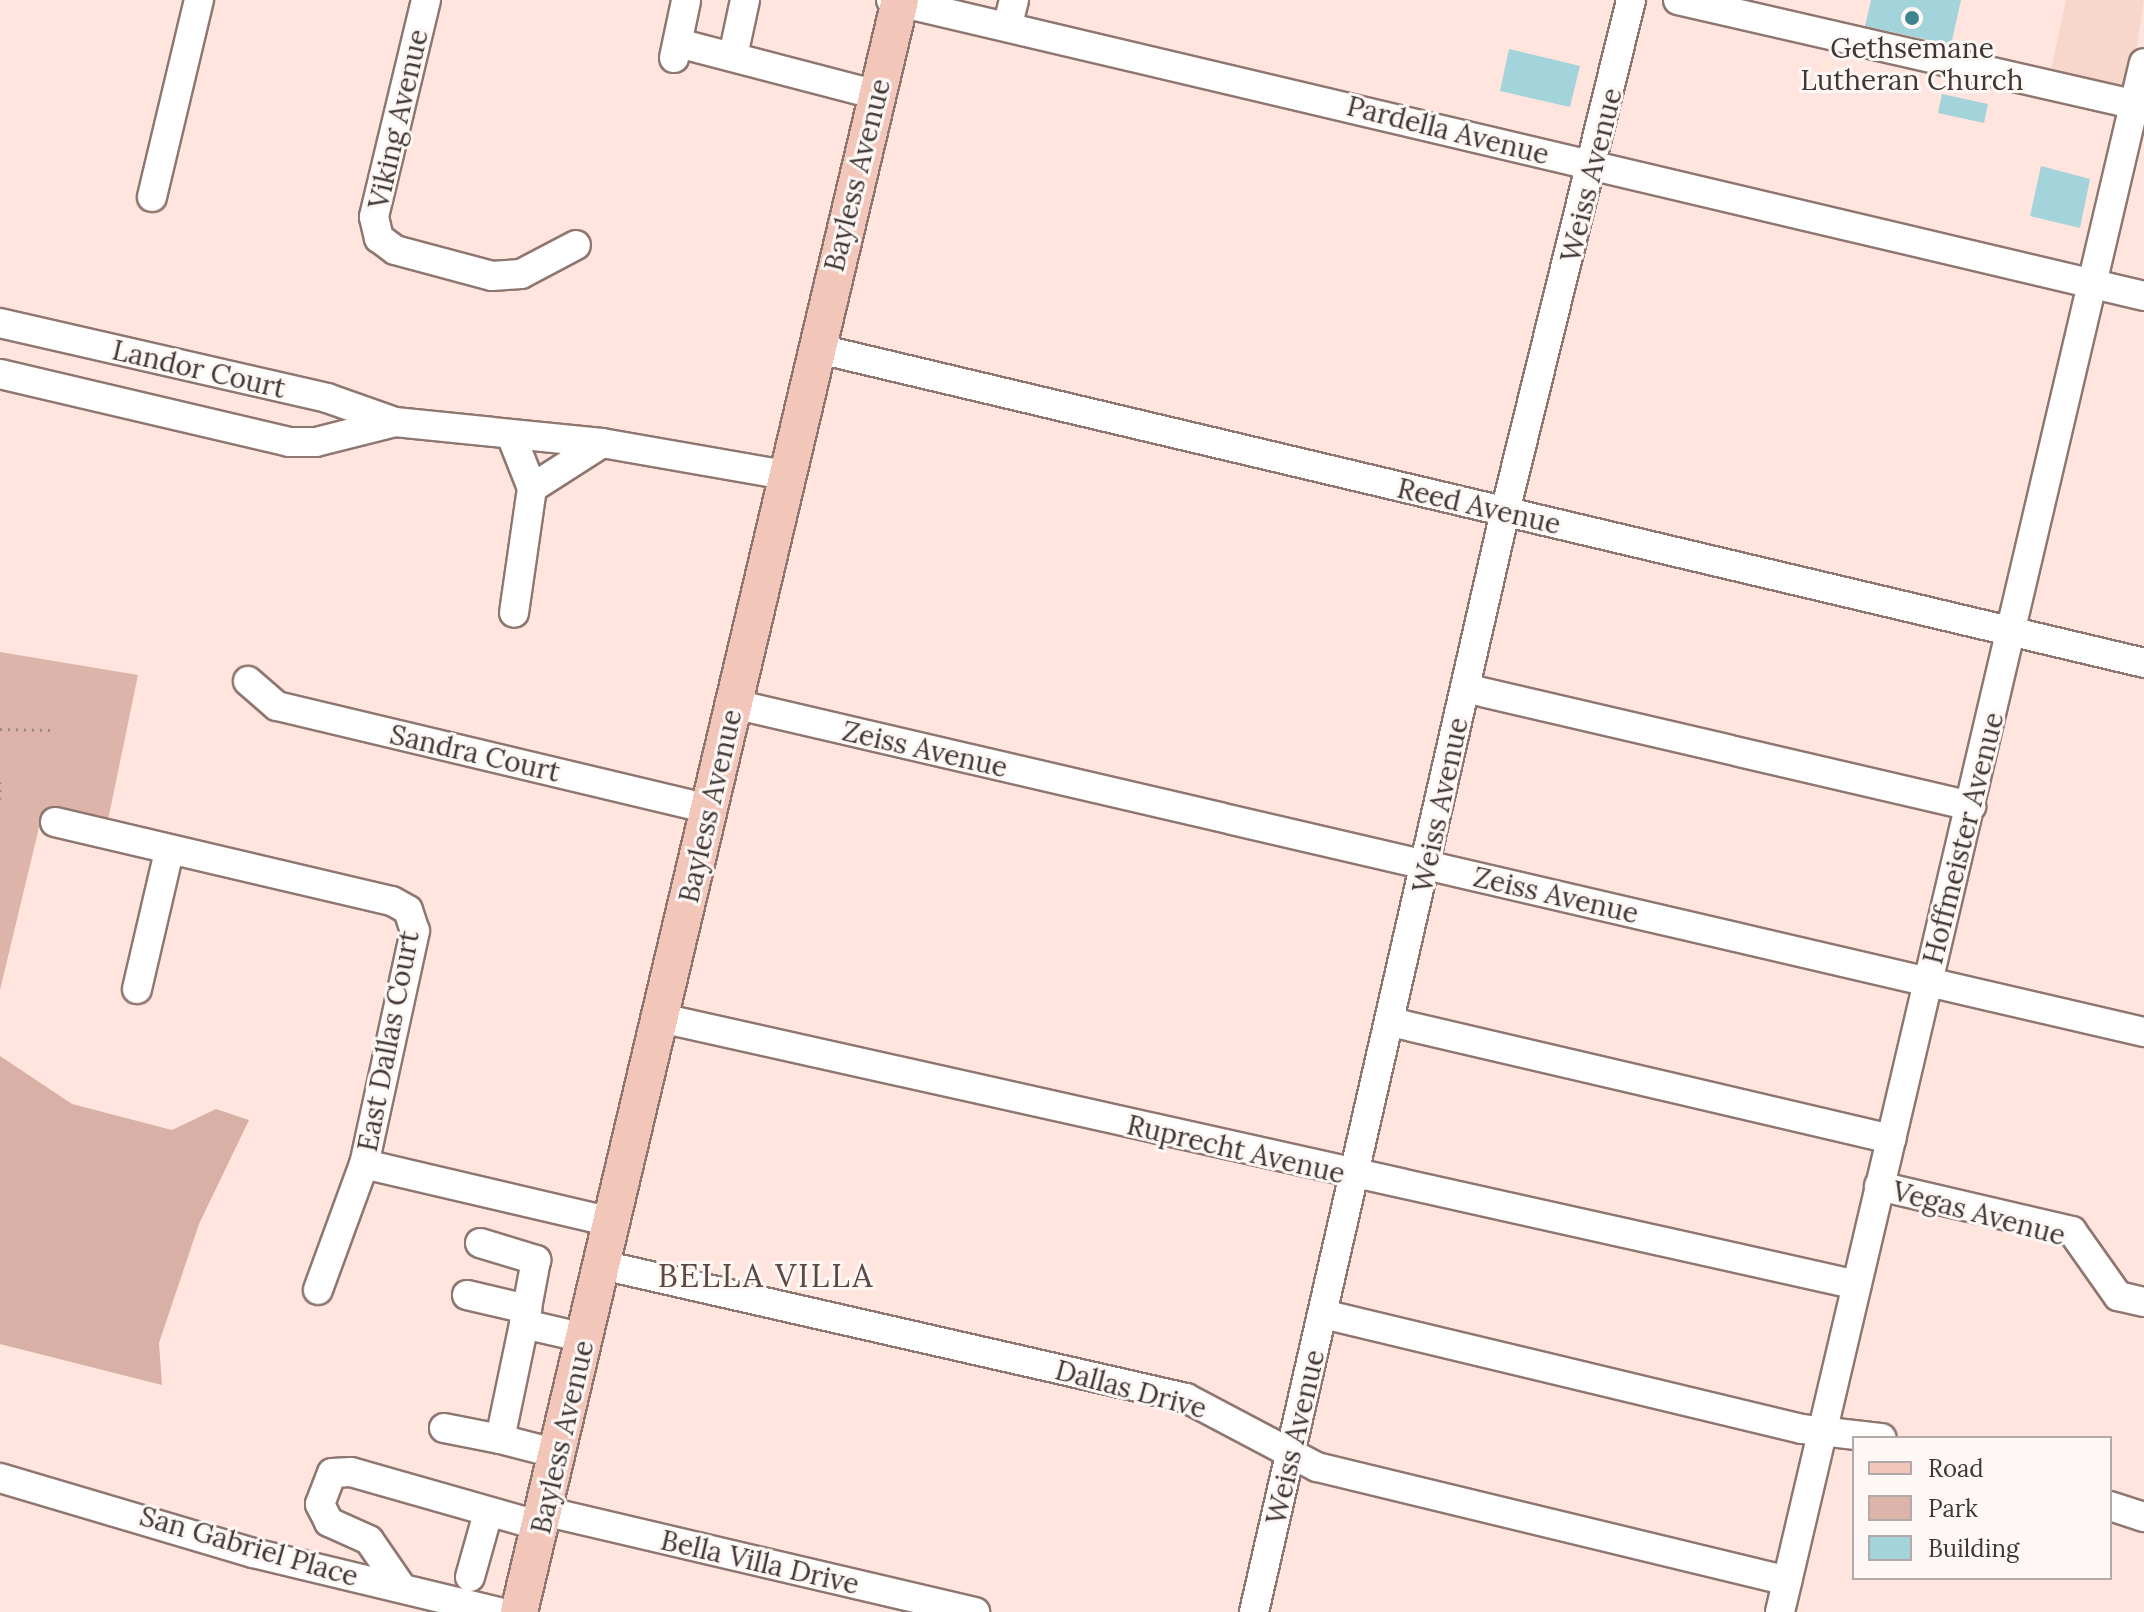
<!DOCTYPE html>
<html>
<head>
<meta charset="utf-8">
<style>
  body { margin:0 }
  #map { position:relative; width:2144px; height:1612px; overflow:hidden; background:#ffe5dd; font-family:Lora,serif }
  div>[style] { position:absolute }
  .built>* { inset:0; background:#f7d6cc }
  .green>* { inset:0; background:#dcb4a9 }
  .forest>* { inset:0; background:#d9b0a5 }
  .building>* { inset:0; background:#a3d3db }
  .path>* { height:3px; margin-top:-1.5px; transform-origin:0; background:repeating-linear-gradient(90deg,#9a8983 0 2px,transparent 0 8px) }
  .roads { filter:drop-shadow(2px 0 #8e7770) drop-shadow(-2px 0 #8e7770) drop-shadow(0 2px #8e7770) drop-shadow(0 -2px #8e7770) }
  .minor>* { height:28px; margin:-14px; padding:0 14px; transform-origin:14px; border-radius:14px; background:#fff }
  .major>* { height:36px; margin:-18px; padding:0 18px; transform-origin:18px; border-radius:18px; background:#f3c6ba }
  .dots>* { width:22px; height:22px; translate:-50% -50%; box-sizing:border-box; border:4px solid #fdf7f6; border-radius:50% }
  span { translate:-50% -50%; white-space:nowrap; text-align:center; line-height:1.15; -webkit-text-stroke:6px #fdf7f6; paint-order:stroke }
  .poi-label { font-size:28px; color:#403633 }
  .street-label { font-size:28px; color:#403633 }
  .quarter-label { font-size:32px; color:#5d4842; letter-spacing:2px }
  .legend { position:absolute; left:1852px; top:1436px; width:260px; height:144px; box-sizing:border-box; background:#fdf7f6; border:2px solid #b1aaa8; margin:0; padding:10px 14px; list-style:none; font-size:24px; color:#403633 }
  .legend li { display:flex; align-items:center; gap:16px; height:40px }
  .legend b { width:40px; border:2px solid #b1aaa8 }
</style>
</head>
<body>
<div id="map">
  <div class="built">
    <div style="clip-path:polygon(2066px 0,2144px 0,2129px 96px,2049px 79px)"></div>
  </div>
  <div class="green">
    <div style="clip-path:polygon(0 652px,138px 675px,107px 825px,43px 811px,0 990px)"></div>
  </div>
  <div class="forest">
    <div style="clip-path:polygon(0 1056px,72px 1104px,172px 1130px,216px 1109px,249px 1120px,199px 1224px,159px 1343px,162px 1385px,0 1344px)"></div>
  </div>
  <div class="building">
    <div style="clip-path:polygon(1871px 0,1961px 0,1951px 45px,1865px 26px)"></div>
    <div style="clip-path:polygon(1509px 49px,1580px 66px,1570px 107px,1500px 91px)"></div>
    <div style="clip-path:polygon(1942px 94px,1988px 104px,1984px 123px,1938px 113px)"></div>
    <div style="clip-path:polygon(2041px 166px,2090px 179px,2080px 228px,2030px 216px)"></div>
  </div>
  <div class="path">
    <div style="left:0;top:729px;width:50px;rotate:1.1deg"></div>
    <div style="left:0;top:782px;width:17px;rotate:90deg"></div>
  </div>
  <div class="roads">
    <div class="minor">
      <div style="left:426px;top:0;width:223px;rotate:103.5deg"></div>
      <div style="left:374px;top:217px;width:22px;rotate:77deg"></div>
      <div style="left:379px;top:238px;width:20px;rotate:37deg"></div>
      <div style="left:395px;top:250px;width:100px;rotate:15deg"></div>
      <div style="left:492px;top:276px;width:29px;rotate:-4deg"></div>
      <div style="left:521px;top:274px;width:62px;rotate:-27.8deg"></div>
      <div style="left:891px;top:0;width:1287px;rotate:13.29deg"></div>
      <div style="left:1678px;top:0;width:469px;rotate:12.9deg"></div>
      <div style="left:1008px;top:24px;width:25px;rotate:-76deg"></div>
      <div style="left:678px;top:43px;width:206px;rotate:14.6deg"></div>
      <div style="left:733px;top:56px;width:57px;rotate:-77.9deg"></div>
      <div style="left:674px;top:58px;width:58px;rotate:-78.1deg"></div>
      <div style="left:152px;top:197px;width:203px;rotate:-76.6deg"></div>
      <div style="left:0;top:323px;width:335px;rotate:12.9deg"></div>
      <div style="left:327px;top:398px;width:72px;rotate:19.4deg"></div>
      <div style="left:395px;top:422px;width:208px;rotate:5.8deg"></div>
      <div style="left:602px;top:443px;width:186px;rotate:9.9deg"></div>
      <div style="left:815px;top:348px;width:1366px;rotate:13.33deg"></div>
      <div style="left:0;top:374px;width:297px;rotate:13.2deg"></div>
      <div style="left:289px;top:442px;width:27px"></div>
      <div style="left:316px;top:442px;width:81px;rotate:-14.2deg"></div>
      <div style="left:511px;top:435px;width:57px;rotate:68.4deg"></div>
      <div style="left:532px;top:488px;width:126px;rotate:98.2deg"></div>
      <div style="left:532px;top:488px;width:83px;rotate:-32.7deg"></div>
      <div style="left:248px;top:681px;width:38px;rotate:41deg"></div>
      <div style="left:277px;top:706px;width:445px;rotate:13.4deg"></div>
      <div style="left:1465px;top:688px;width:520px;rotate:13.13deg"></div>
      <div style="left:734px;top:704px;width:1448px;rotate:13.1deg"></div>
      <div style="left:55px;top:822px;width:346px;rotate:13.2deg"></div>
      <div style="left:392px;top:901px;width:18px;rotate:29deg"></div>
      <div style="left:408px;top:910px;width:22px;rotate:72deg"></div>
      <div style="left:415px;top:931px;width:239px;rotate:102.3deg"></div>
      <div style="left:364px;top:1164px;width:134px;rotate:110.1deg"></div>
      <div style="left:137px;top:989px;width:142px;rotate:-76.9deg"></div>
      <div style="left:661px;top:1018px;width:1225px;rotate:12.58deg"></div>
      <div style="left:1391px;top:1022px;width:514px;rotate:13.17deg"></div>
      <div style="left:364px;top:1164px;width:255px;rotate:13.2deg"></div>
      <div style="left:1879px;top:1186px;width:198px;rotate:13.1deg"></div>
      <div style="left:2072px;top:1231px;width:80px;rotate:54.7deg"></div>
      <div style="left:2118px;top:1296px;width:27px;rotate:13deg"></div>
      <div style="left:480px;top:1243px;width:59px;rotate:16.9deg"></div>
      <div style="left:536px;top:1260px;width:65px;rotate:100.6deg"></div>
      <div style="left:602px;top:1265px;width:599px;rotate:12.83deg"></div>
      <div style="left:1186px;top:1398px;width:148px;rotate:27.8deg"></div>
      <div style="left:1317px;top:1467px;width:484px;rotate:13.6deg"></div>
      <div style="left:467px;top:1295px;width:62px;rotate:13.1deg"></div>
      <div style="left:1323px;top:1314px;width:493px;rotate:13.5deg"></div>
      <div style="left:1802px;top:1429px;width:80px;rotate:6.5deg"></div>
      <div style="left:444px;top:1428px;width:57px;rotate:11.1deg"></div>
      <div style="left:558px;top:1454px;width:60px;rotate:-165.5deg"></div>
      <div style="left:500px;top:1439px;width:117px;rotate:-78.2deg"></div>
      <div style="left:524px;top:1324px;width:63px;rotate:12.9deg"></div>
      <div style="left:0;top:1478px;width:264px;rotate:16.5deg"></div>
      <div style="left:253px;top:1553px;width:252px;rotate:13.5deg"></div>
      <div style="left:2110px;top:1506px;width:36px;rotate:18deg"></div>
      <div style="left:544px;top:1511px;width:443px;rotate:13.2deg"></div>
      <div style="left:470px;top:1577px;width:66px;rotate:-74.3deg"></div>
      <div style="left:402px;top:1588px;width:58px;rotate:-124.5deg"></div>
      <div style="left:369px;top:1540px;width:44px;rotate:-155.8deg"></div>
      <div style="left:329px;top:1522px;width:20px;rotate:-117deg"></div>
      <div style="left:320px;top:1504px;width:33px;rotate:-69deg"></div>
      <div style="left:332px;top:1473px;width:19px;rotate:-3deg"></div>
      <div style="left:351px;top:1472px;width:198px;rotate:15.9deg"></div>
      <div style="left:1254px;top:1612px;width:1128px;rotate:-77.15deg"></div>
      <div style="left:1505px;top:512px;width:527px;rotate:-76.17deg"></div>
      <div style="left:1780px;top:1612px;width:1591px;rotate:-76.78deg"></div>
    </div>
    <div class="major">
      <div style="left:519px;top:1612px;width:1656px;rotate:-76.7deg"></div>
    </div>
  </div>
  <div class="dots">
    <div style="left:1912px;top:18px;background:#3e8490"></div>
  </div>
  <div class="poi-label">
    <span style="left:1912px;top:64px">Gethsemane<br>Lutheran Church</span>
  </div>
  <div class="street-label">
    <span style="left:398px;top:119px;rotate:-77deg">Viking Avenue</span>
    <span style="left:1448px;top:130px;rotate:14deg">Pardella Avenue</span>
    <span style="left:857px;top:175px;rotate:-76deg">Bayless Avenue</span>
    <span style="left:1591px;top:175px;rotate:-76deg">Weiss Avenue</span>
    <span style="left:199px;top:369px;rotate:13deg">Landor Court</span>
    <span style="left:1479px;top:506px;rotate:13deg">Reed Avenue</span>
    <span style="left:925px;top:749px;rotate:13deg">Zeiss Avenue</span>
    <span style="left:475px;top:753px;rotate:13deg">Sandra Court</span>
    <span style="left:1440px;top:805px;rotate:-78deg">Weiss Avenue</span>
    <span style="left:710px;top:806px;rotate:-77deg">Bayless Avenue</span>
    <span style="left:1963px;top:838px;rotate:-76deg">Hoffmeister Avenue</span>
    <span style="left:1556px;top:895px;rotate:13deg">Zeiss Avenue</span>
    <span style="left:388px;top:1041px;rotate:-79deg">East Dallas Court</span>
    <span style="left:1236px;top:1149px;rotate:13deg">Ruprecht Avenue</span>
    <span style="left:1979px;top:1213px;rotate:15deg">Vegas Avenue</span>
    <span style="left:1131px;top:1389px;rotate:15deg">Dallas Drive</span>
    <span style="left:562px;top:1437px;rotate:-77deg">Bayless Avenue</span>
    <span style="left:1295px;top:1437px;rotate:-77deg">Weiss Avenue</span>
    <span style="left:249px;top:1546px;rotate:16deg">San Gabriel Place</span>
    <span style="left:760px;top:1562px;rotate:13deg">Bella Villa Drive</span>
  </div>
  <div class="quarter-label">
    <span style="left:766px;top:1276px">BELLA VILLA</span>
  </div>
  <ul class="legend">
  <li><b style="height:10px;background:#f3c6ba"></b>Road</li>
  <li><b style="height:22px;background:#dcb4a9"></b>Park</li>
  <li><b style="height:22px;background:#a3d3db"></b>Building</li>
  </ul>
</div>
</body>
</html>
